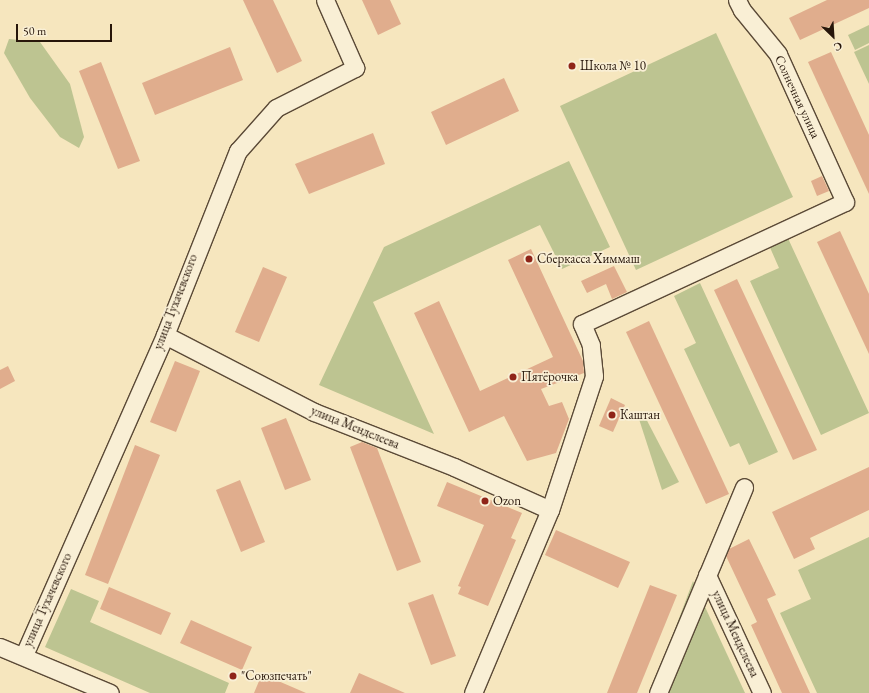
<!DOCTYPE html>
<html>
<head>
<meta charset="utf-8">
<style>
  body { margin:0 }
  #map { position:relative; width:869px; height:693px; overflow:hidden; background:#f6e6be; font-family:"EB Garamond",serif }
  div>[style] { position:absolute }
  .green>* { inset:0; background:#bdc491 }
  .building>* { inset:0; background:#e0ad8d }
  .roads { filter:drop-shadow(1px 0 #5b4a37) drop-shadow(-1px 0 #5b4a37) drop-shadow(0 1px #5b4a37) drop-shadow(0 -1px #5b4a37) }
  .minor>* { height:17px; margin:-8.5px; padding:0 8.5px; transform-origin:8.5px; border-radius:8.5px; background:#f9efd5 }
  .dots>* { width:11px; height:11px; translate:-50% -50%; box-sizing:border-box; border:2px solid #f9efd5; border-radius:50% }
  span { translate:-50% -50%; white-space:nowrap; text-align:center; line-height:1.15; -webkit-text-stroke:3.5px #f9efd5; paint-order:stroke }
  .poi-label { font-size:13px; color:#27160a }
  .left { translate:0 -50%; text-align:left }
  .street-label { font-size:13px; color:#27160a }
  .north { position:absolute; left:813px; top:16px; width:40px; height:40px; -webkit-text-stroke:3px #f9efd5; paint-order:stroke; rotate:155deg; font-size:11px; font-weight:700; line-height:16px; text-align:center; color:#27160a }
  .north::after { content:''; display:block; margin:auto; width:14px; height:18px; background:#27160a; clip-path:polygon(50% 0,100% 100%,50% 72%,0 100%) }
  .scale { position:absolute; left:16px; top:24px; width:96px; height:18px; box-sizing:border-box; border:2px solid #27160a; border-top:0; padding-left:5px; font-size:12px; line-height:14px; white-space:nowrap; color:#27160a; -webkit-text-stroke:3px #f9efd5; paint-order:stroke }
</style>
</head>
<body>
<div id="map">
  <div class="green">
    <div style="clip-path:polygon(869px 25px,869px 43px,855px 50px,848px 35px)"></div>
    <div style="clip-path:polygon(716px 33px,793px 197px,636px 270px,560px 106px)"></div>
    <div style="clip-path:polygon(9px 39px,40px 42px,70px 84px,84px 137px,79px 148px,60px 137px,30px 98px,4px 53px)"></div>
    <div style="clip-path:polygon(869px 45px,869px 84px,854px 52px)"></div>
    <div style="clip-path:polygon(569px 161px,610px 247px,562px 269px,540px 225px,373px 302px,434px 434px,319px 385px,384px 247px)"></div>
    <div style="clip-path:polygon(786px 234px,869px 413px,821px 435px,750px 281px,779px 268px,768px 243px)"></div>
    <div style="clip-path:polygon(700px 283px,778px 452px,749px 465px,739px 443px,730px 447px,684px 349px,696px 343px,674px 296px)"></div>
    <div style="clip-path:polygon(642px 411px,679px 482px,662px 490px,638px 416px)"></div>
    <div style="clip-path:polygon(869px 537px,869px 693px,817px 693px,780px 613px,811px 599px,798px 570px)"></div>
    <div style="clip-path:polygon(693px 581px,745px 693px,651px 693px)"></div>
    <div style="clip-path:polygon(71px 589px,99px 601px,90px 622px,229px 683px,225px 693px,150px 693px,45px 647px)"></div>
  </div>
  <div class="building">
    <div style="clip-path:polygon(243px 0,273px 0,302px 61px,277px 73px)"></div>
    <div style="clip-path:polygon(362px 0,390px 0,401px 24px,378px 35px)"></div>
    <div style="clip-path:polygon(827px 0,869px 0,869px 8px,800px 40px,789px 18px)"></div>
    <div style="clip-path:polygon(230px 47px,243px 80px,155px 115px,142px 83px)"></div>
    <div style="clip-path:polygon(831px 52px,869px 135px,869px 194px,808px 62px)"></div>
    <div style="clip-path:polygon(101px 62px,140px 161px,118px 169px,79px 71px)"></div>
    <div style="clip-path:polygon(504px 78px,519px 111px,446px 145px,431px 112px)"></div>
    <div style="clip-path:polygon(373px 133px,385px 164px,309px 194px,295px 164px)"></div>
    <div style="clip-path:polygon(822px 176px,829px 191px,817px 196px,811px 181px)"></div>
    <div style="clip-path:polygon(840px 231px,869px 294px,869px 354px,817px 242px)"></div>
    <div style="clip-path:polygon(531px 249px,583px 361px,584px 373px,541px 389px,549px 406px,562px 402px,569px 419px,556px 453px,527px 461px,504px 416px,469px 432px,414px 313px,439px 301px,480px 391px,553px 357px,508px 260px)"></div>
    <div style="clip-path:polygon(614px 266px,627px 292px,612px 299px,606px 284px,587px 293px,581px 281px)"></div>
    <div style="clip-path:polygon(263px 267px,287px 277px,259px 342px,235px 332px)"></div>
    <div style="clip-path:polygon(737px 279px,817px 450px,793px 460px,714px 290px)"></div>
    <div style="clip-path:polygon(649px 321px,729px 494px,706px 504px,626px 332px)"></div>
    <div style="clip-path:polygon(175px 361px,200px 371px,176px 432px,150px 422px)"></div>
    <div style="clip-path:polygon(8px 366px,15px 381px,0 389px,0 370px)"></div>
    <div style="clip-path:polygon(611px 398px,625px 405px,613px 432px,599px 426px)"></div>
    <div style="clip-path:polygon(286px 418px,311px 480px,285px 490px,261px 428px)"></div>
    <div style="clip-path:polygon(362px 442px,377px 448px,421px 562px,397px 571px,350px 447px)"></div>
    <div style="clip-path:polygon(135px 445px,160px 455px,108px 584px,85px 575px)"></div>
    <div style="clip-path:polygon(869px 467px,869px 510px,810px 538px,815px 549px,794px 559px,772px 512px)"></div>
    <div style="clip-path:polygon(240px 480px,265px 542px,241px 552px,216px 490px)"></div>
    <div style="clip-path:polygon(447px 482px,522px 513px,511px 538px,516px 540px,488px 606px,458px 594px,461px 587px,458px 586px,484px 525px,437px 506px)"></div>
    <div style="clip-path:polygon(556px 530px,630px 562px,618px 588px,545px 555px)"></div>
    <div style="clip-path:polygon(749px 539px,776px 595px,767px 599px,810px 693px,782px 693px,751px 625px,757px 622px,726px 556px,729px 549px)"></div>
    <div style="clip-path:polygon(650px 585px,677px 595px,637px 693px,607px 693px)"></div>
    <div style="clip-path:polygon(109px 587px,171px 613px,161px 635px,100px 609px)"></div>
    <div style="clip-path:polygon(433px 594px,456px 656px,431px 665px,408px 603px)"></div>
    <div style="clip-path:polygon(191px 620px,252px 647px,242px 670px,180px 643px)"></div>
    <div style="clip-path:polygon(359px 673px,405px 693px,350px 693px)"></div>
    <div style="clip-path:polygon(262px 674px,306px 693px,254px 693px)"></div>
  </div>
  <div class="roads">
    <div class="minor">
      <div style="left:165px;top:335px;width:168px;rotate:27.3deg"></div>
      <div style="left:314px;top:412px;width:150px;rotate:21.4deg"></div>
      <div style="left:454px;top:467px;width:105px;rotate:24.1deg"></div>
      <div style="left:707px;top:575px;width:130px;rotate:65deg"></div>
      <div style="left:0;top:647px;width:119px;rotate:22.7deg"></div>
      <div style="left:24px;top:655px;width:350px;rotate:-66.2deg"></div>
      <div style="left:165px;top:335px;width:198px;rotate:-68.4deg"></div>
      <div style="left:238px;top:151px;width:57px;rotate:-48.5deg"></div>
      <div style="left:276px;top:108px;width:89px;rotate:-26.9deg"></div>
      <div style="left:355px;top:68px;width:74px;rotate:-113.8deg"></div>
      <div style="left:473px;top:693px;width:199px;rotate:-67.2deg"></div>
      <div style="left:550px;top:510px;width:141px;rotate:-71.8deg"></div>
      <div style="left:594px;top:376px;width:31px;rotate:-96deg"></div>
      <div style="left:591px;top:345px;width:23px;rotate:-113deg"></div>
      <div style="left:582px;top:324px;width:290px;rotate:-24.9deg"></div>
      <div style="left:845px;top:202px;width:162px;rotate:-114.4deg"></div>
      <div style="left:778px;top:54px;width:57px;rotate:-129.3deg"></div>
      <div style="left:742px;top:10px;width:11px;rotate:-117deg"></div>
      <div style="left:658px;top:693px;width:223px;rotate:-67.3deg"></div>
    </div>
  </div>
  <div class="dots">
    <div style="left:572px;top:66px;background:#8f2418"></div>
    <div style="left:529px;top:259px;background:#8f2418"></div>
    <div style="left:513px;top:377px;background:#8f2418"></div>
    <div style="left:612px;top:415px;background:#8f2418"></div>
    <div style="left:485px;top:501px;background:#8f2418"></div>
    <div style="left:233px;top:676px;background:#8f2418"></div>
  </div>
  <div class="poi-label">
    <span class="left" style="left:580px;top:66px">Школа № 10</span>
    <span class="left" style="left:537px;top:259px">Сберкасса Химмаш</span>
    <span class="left" style="left:521px;top:377px">Пятёрочка</span>
    <span class="left" style="left:620px;top:415px">Каштан</span>
    <span class="left" style="left:493px;top:501px">Ozon</span>
    <span class="left" style="left:241px;top:676px">"Союзпечать"</span>
  </div>
  <div class="street-label">
    <span style="left:797px;top:97px;rotate:65deg">Солнечная улица</span>
    <span style="left:176px;top:302px;rotate:-69deg">улица Тухачевского</span>
    <span style="left:355px;top:428px;rotate:22deg">улица Менделеева</span>
    <span style="left:48px;top:600px;rotate:-66deg">улица Тухачевского</span>
    <span style="left:735px;top:634px;rotate:65deg">улица Менделеева</span>
  </div>
  <div class="north">С</div>
  <div class="scale">50 m</div>
</div>
</body>
</html>
